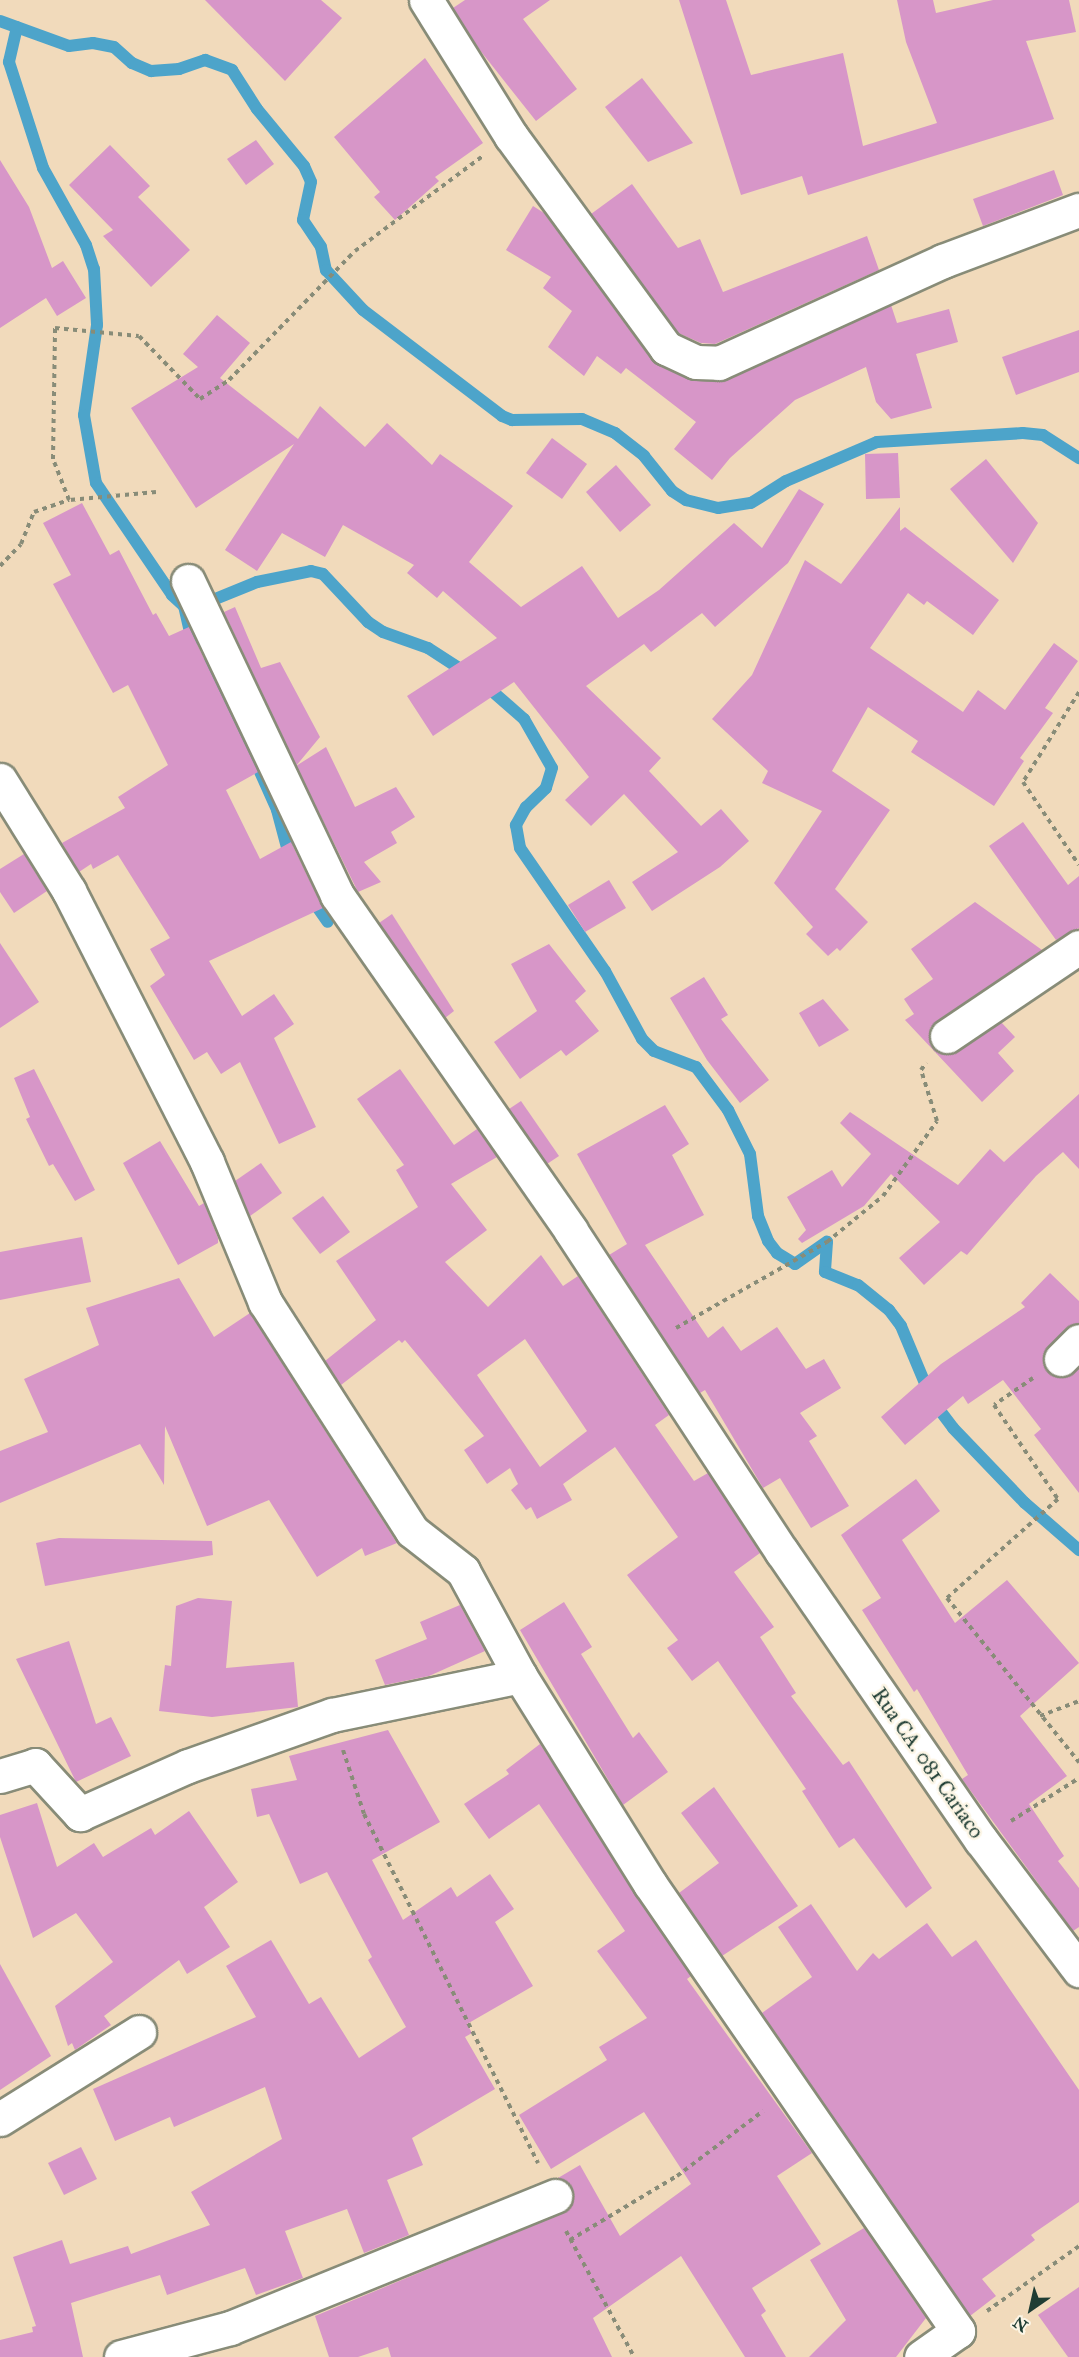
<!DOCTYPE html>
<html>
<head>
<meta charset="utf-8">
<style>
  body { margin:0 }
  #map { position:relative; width:1079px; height:2357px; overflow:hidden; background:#f1dabb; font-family:"IM FELL Great Primer",serif }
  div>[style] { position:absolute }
  .stream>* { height:12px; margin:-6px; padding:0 6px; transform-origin:6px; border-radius:6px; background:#4da4ca }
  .building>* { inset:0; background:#d796c8 }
  .path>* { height:4px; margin-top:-2px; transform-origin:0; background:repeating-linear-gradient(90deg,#888c78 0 4.5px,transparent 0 9px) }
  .roads { filter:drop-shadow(2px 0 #888c78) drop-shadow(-2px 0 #888c78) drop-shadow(0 2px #888c78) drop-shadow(0 -2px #888c78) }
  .street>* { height:33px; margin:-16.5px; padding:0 16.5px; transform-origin:16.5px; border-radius:16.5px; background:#fff }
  span { translate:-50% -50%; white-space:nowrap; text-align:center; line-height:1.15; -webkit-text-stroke:5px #fcf5e5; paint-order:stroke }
  .street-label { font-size:21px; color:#1f3d34 }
  .north { position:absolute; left:1001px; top:2279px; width:60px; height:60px; -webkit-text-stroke:4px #fcf5e5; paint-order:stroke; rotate:214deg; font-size:16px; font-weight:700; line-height:24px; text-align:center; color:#1f3d34 }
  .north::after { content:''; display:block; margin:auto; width:21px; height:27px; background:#1f3d34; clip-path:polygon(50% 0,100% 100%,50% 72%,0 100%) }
</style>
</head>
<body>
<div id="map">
  <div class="stream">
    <div style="left:0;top:21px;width:73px;rotate:19.9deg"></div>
    <div style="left:69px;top:46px;width:24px;rotate:-7deg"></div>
    <div style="left:93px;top:43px;width:21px;rotate:11deg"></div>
    <div style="left:114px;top:47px;width:24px;rotate:42deg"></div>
    <div style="left:132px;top:63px;width:21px;rotate:23deg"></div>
    <div style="left:151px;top:71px;width:28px;rotate:-4deg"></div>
    <div style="left:179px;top:69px;width:28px;rotate:-19deg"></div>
    <div style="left:205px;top:60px;width:29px;rotate:20deg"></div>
    <div style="left:232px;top:70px;width:46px;rotate:57.3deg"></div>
    <div style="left:257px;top:109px;width:74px;rotate:50.5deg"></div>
    <div style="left:304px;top:166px;width:17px;rotate:66deg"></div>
    <div style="left:311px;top:182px;width:39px;rotate:102deg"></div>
    <div style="left:303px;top:220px;width:32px;rotate:56deg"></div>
    <div style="left:321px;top:247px;width:24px;rotate:78deg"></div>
    <div style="left:326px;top:270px;width:54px;rotate:47.2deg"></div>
    <div style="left:363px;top:310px;width:175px;rotate:37.3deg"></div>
    <div style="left:502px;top:416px;width:11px;rotate:22deg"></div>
    <div style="left:512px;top:420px;width:70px;rotate:-0.8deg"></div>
    <div style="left:582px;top:419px;width:36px;rotate:23deg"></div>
    <div style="left:615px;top:433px;width:37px;rotate:38deg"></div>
    <div style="left:644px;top:456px;width:45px;rotate:51.3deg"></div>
    <div style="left:672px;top:491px;width:17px;rotate:33deg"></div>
    <div style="left:686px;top:500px;width:33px;rotate:14deg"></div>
    <div style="left:718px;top:508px;width:33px;rotate:-9deg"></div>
    <div style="left:751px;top:503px;width:41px;rotate:-32.2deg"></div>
    <div style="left:786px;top:481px;width:99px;rotate:-23.2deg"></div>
    <div style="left:877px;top:442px;width:146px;rotate:-3.5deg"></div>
    <div style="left:1023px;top:433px;width:20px;rotate:6deg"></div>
    <div style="left:1043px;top:435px;width:43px;rotate:32.6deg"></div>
    <div style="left:17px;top:27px;width:36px;rotate:103deg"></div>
    <div style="left:9px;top:62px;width:111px;rotate:72.2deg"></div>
    <div style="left:43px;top:168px;width:88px;rotate:60.8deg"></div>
    <div style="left:86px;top:245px;width:25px;rotate:72deg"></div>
    <div style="left:94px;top:269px;width:56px;rotate:86.9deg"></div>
    <div style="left:97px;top:325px;width:91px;rotate:98.2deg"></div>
    <div style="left:84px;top:415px;width:69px;rotate:80deg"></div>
    <div style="left:96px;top:483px;width:135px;rotate:55.8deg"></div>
    <div style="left:172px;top:595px;width:16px;rotate:43deg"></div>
    <div style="left:184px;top:606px;width:14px"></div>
    <div style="left:198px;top:606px;width:64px;rotate:-22.1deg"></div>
    <div style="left:257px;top:582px;width:55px;rotate:-11.5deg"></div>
    <div style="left:311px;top:571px;width:12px;rotate:14deg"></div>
    <div style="left:323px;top:574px;width:66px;rotate:46.8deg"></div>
    <div style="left:368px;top:622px;width:18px;rotate:34deg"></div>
    <div style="left:383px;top:632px;width:48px;rotate:19.6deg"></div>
    <div style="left:428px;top:648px;width:48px;rotate:33deg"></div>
    <div style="left:184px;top:606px;width:37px;rotate:77deg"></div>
    <div style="left:204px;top:665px;width:35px;rotate:53deg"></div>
    <div style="left:225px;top:693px;width:128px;rotate:66deg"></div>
    <div style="left:277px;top:810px;width:51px;rotate:75.1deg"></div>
    <div style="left:485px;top:685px;width:52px;rotate:41.1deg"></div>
    <div style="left:524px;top:719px;width:56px;rotate:60.3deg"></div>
    <div style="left:552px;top:768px;width:21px;rotate:107deg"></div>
    <div style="left:546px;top:788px;width:28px;rotate:136deg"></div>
    <div style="left:526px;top:807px;width:21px;rotate:119deg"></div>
    <div style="left:516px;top:825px;width:23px;rotate:80deg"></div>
    <div style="left:520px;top:848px;width:150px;rotate:55.4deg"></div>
    <div style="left:605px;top:971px;width:77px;rotate:61.4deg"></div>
    <div style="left:642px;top:1039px;width:17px;rotate:45deg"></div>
    <div style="left:654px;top:1051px;width:45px;rotate:20.9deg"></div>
    <div style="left:696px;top:1067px;width:54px;rotate:53.3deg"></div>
    <div style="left:728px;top:1110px;width:49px;rotate:63.4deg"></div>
    <div style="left:750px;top:1154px;width:63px;rotate:82.6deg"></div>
    <div style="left:758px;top:1216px;width:27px;rotate:68deg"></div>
    <div style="left:768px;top:1241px;width:15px;rotate:53deg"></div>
    <div style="left:777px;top:1253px;width:21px;rotate:31deg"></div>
    <div style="left:795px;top:1264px;width:39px;rotate:-35deg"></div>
    <div style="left:827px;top:1242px;width:30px;rotate:94deg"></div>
    <div style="left:825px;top:1272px;width:35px;rotate:22deg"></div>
    <div style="left:858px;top:1285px;width:40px;rotate:39deg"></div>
    <div style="left:889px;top:1310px;width:20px;rotate:53deg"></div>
    <div style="left:901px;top:1326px;width:80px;rotate:67.3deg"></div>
    <div style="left:932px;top:1400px;width:35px;rotate:53deg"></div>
    <div style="left:953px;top:1428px;width:104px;rotate:46.2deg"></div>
    <div style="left:1025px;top:1503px;width:72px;rotate:41deg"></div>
    <div style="left:311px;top:898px;width:29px;rotate:55deg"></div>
  </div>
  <div class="building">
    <div style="clip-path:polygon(205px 0,321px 0,342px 18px,285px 81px)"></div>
    <div style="clip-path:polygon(465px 0,550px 0,523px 19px,577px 89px,536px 121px,479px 49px,453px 8px)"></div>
    <div style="clip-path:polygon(679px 0,726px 0,751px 75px,843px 53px,863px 146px,937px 123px,906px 42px,897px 0,933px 0,936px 13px,993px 0,1069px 0,1076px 32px,1026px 41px,1054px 119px,808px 195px,802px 176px,741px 195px)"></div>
    <div style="clip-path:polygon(425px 58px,483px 143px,435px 177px,439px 181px,395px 220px,374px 197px,380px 192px,334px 137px)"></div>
    <div style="clip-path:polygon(642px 78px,693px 143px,648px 162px,605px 107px)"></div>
    <div style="clip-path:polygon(256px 140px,274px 164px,246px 185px,227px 159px)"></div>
    <div style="clip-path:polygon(110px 145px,150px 186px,138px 197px,190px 250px,151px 287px,103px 236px,113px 230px,69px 185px)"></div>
    <div style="clip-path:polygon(0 160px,29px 207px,52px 268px,63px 261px,86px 298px,57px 316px,46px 298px,0 328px)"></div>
    <div style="clip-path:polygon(1054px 170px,1063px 195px,983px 226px,973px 199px)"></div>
    <div style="clip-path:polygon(632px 184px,678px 248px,700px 239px,723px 292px,867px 236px,879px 270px,715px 344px,701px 343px,678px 333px,591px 214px)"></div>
    <div style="clip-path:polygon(533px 206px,544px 213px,651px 359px,688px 379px,727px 380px,891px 305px,897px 323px,949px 309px,958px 342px,916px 354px,932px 408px,891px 419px,876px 402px,866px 367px,795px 400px,730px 458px,712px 480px,674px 449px,696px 422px,626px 368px,621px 374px,597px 356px,584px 376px,548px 347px,572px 311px,543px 288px,551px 277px,506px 250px)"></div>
    <div style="clip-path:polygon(217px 315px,250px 343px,220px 378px,298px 439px,320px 406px,365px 447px,387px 423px,432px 465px,440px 454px,513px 506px,469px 562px,521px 607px,582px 566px,618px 618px,659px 590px,734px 523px,762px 548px,799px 489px,824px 504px,788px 563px,715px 627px,702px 613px,651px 652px,644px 644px,586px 686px,661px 758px,649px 771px,701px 826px,721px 809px,749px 841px,720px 867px,652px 911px,632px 882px,678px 852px,624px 794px,591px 826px,565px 800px,589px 777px,514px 682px,433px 736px,407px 696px,497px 638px,443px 591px,437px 598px,407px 573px,414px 565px,343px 525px,325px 557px,282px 533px,257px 571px,225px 550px,294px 444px,196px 508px,131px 408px,198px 367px,183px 354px)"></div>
    <div style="clip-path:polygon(1079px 330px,1079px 372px,1016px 395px,1002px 357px)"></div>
    <div style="clip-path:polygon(552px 438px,587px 464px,562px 499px,526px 473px)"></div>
    <div style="clip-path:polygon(898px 453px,900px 498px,866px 499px,865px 454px)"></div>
    <div style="clip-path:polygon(986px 459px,1038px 523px,1013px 563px,950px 489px)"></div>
    <div style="clip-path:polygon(616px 465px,651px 505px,620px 532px,586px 492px)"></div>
    <div style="clip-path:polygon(82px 503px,110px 555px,119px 550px,153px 615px,156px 613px,169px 636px,189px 627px,258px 772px,226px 790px,260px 859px,291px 842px,323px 908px,209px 961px,242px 1016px,274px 994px,294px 1024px,274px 1038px,316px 1127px,279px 1144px,240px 1062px,221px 1074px,207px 1052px,194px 1060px,150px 986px,165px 975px,150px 949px,170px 938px,118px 855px,93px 869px,91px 864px,79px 872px,62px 843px,125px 808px,118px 797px,168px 765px,128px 685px,113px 693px,53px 584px,71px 575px,43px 523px)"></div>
    <div style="clip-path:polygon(900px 507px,900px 531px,905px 527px,999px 600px,973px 635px,927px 601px,924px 605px,908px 593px,870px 648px,963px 712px,978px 690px,1005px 710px,1054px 643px,1078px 661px,1045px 708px,1053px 713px,1020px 758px,1024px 761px,994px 806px,911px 752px,918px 741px,868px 707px,832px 771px,890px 810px,835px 889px,868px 922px,840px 951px,837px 948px,828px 956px,806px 934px,813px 927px,774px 883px,822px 811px,762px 783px,768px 771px,712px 719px,752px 675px,805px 560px,841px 584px)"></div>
    <div style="clip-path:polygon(235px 607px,261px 668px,280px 662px,320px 737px,296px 766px,224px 612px)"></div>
    <div style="clip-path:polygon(326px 747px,355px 807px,396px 787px,415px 817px,391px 832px,397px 843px,364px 862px,381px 882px,358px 892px,296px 766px)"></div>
    <div style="clip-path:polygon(1023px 822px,1068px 885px,1079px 876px,1079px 928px,1056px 940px,989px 846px)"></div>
    <div style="clip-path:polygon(24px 854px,47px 891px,14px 913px,0 892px,0 869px)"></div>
    <div style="clip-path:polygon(609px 880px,626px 908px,585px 932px,568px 905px)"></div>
    <div style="clip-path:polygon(975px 902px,1042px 950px,930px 1028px,931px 1046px,948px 1055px,1001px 1022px,1015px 1037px,998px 1053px,1014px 1071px,982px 1102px,905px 1020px,914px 1014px,904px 999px,933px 979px,911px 949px)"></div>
    <div style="clip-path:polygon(392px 914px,454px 1011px,445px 1018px,379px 923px)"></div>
    <div style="clip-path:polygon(0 943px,39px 1002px,0 1028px)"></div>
    <div style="clip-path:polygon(549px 944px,586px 991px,575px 1001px,599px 1031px,566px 1056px,561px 1050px,520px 1079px,494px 1042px,537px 1011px,511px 964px)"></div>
    <div style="clip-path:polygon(704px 977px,728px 1015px,721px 1019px,769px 1080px,740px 1103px,707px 1060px,670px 998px)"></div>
    <div style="clip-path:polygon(823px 999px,849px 1030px,819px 1047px,799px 1013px)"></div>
    <div style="clip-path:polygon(34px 1069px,95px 1190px,75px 1201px,53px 1164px,49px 1166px,26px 1119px,30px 1117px,14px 1078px)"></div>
    <div style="clip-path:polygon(evenodd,400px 1069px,454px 1145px,477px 1129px,497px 1157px,451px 1184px,487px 1230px,445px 1262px,488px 1307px,541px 1255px,563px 1286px,578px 1276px,669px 1415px,655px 1425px,694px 1481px,708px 1473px,760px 1553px,734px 1572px,774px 1627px,760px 1637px,796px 1693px,791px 1696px,843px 1765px,849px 1761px,932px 1888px,906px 1908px,854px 1838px,839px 1848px,802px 1791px,806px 1789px,718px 1661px,692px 1681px,667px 1648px,678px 1640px,627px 1575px,678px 1537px,615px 1447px,563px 1484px,572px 1500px,537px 1519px,531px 1507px,526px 1510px,511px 1490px,518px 1484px,510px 1468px,487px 1484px,464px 1450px,484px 1436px,405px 1340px,402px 1343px,399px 1340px,341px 1385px,325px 1361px,376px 1320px,336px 1261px,418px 1207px,396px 1170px,404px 1165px,357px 1099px,400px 1069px,525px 1339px,587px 1431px,540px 1467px,477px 1375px,525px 1339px)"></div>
    <div style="clip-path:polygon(1079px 1094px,1079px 1169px,1063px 1152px,1036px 1176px,967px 1255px,961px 1251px,924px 1285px,899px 1258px,940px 1222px,891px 1174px,864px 1206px,802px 1243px,798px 1239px,806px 1230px,787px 1197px,832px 1170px,842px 1187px,871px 1154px,840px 1123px,850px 1112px,958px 1185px,990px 1149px,1004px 1162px)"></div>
    <div style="clip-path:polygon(521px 1101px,559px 1156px,547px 1164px,509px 1109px)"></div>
    <div style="clip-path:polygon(665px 1105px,689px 1144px,672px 1155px,704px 1215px,645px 1245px,708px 1338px,723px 1326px,741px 1351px,777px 1327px,806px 1369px,824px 1359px,841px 1388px,800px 1413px,817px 1436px,809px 1441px,849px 1506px,811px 1528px,780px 1478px,763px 1488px,705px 1390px,700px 1393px,609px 1255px,627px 1244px,577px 1154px)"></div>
    <div style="clip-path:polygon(160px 1141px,199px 1206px,204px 1203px,218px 1238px,218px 1243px,178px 1265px,123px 1163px)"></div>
    <div style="clip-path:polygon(261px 1163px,282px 1193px,250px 1216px,235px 1181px)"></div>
    <div style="clip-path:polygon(323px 1196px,350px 1232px,320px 1254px,292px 1218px)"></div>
    <div style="clip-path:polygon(82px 1237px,91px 1282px,0 1300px,0 1252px)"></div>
    <div style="clip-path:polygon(1050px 1273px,1079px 1301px,1079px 1323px,1066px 1328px,1043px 1355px,1043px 1364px,1056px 1377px,1066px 1377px,1079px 1368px,1079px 1493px,1034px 1435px,1041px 1429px,1003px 1380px,968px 1404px,963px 1396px,905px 1445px,881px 1417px,941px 1364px,1025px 1307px,1021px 1303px)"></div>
    <div style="clip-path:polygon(179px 1278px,214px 1337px,250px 1313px,397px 1543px,365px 1556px,362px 1548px,317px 1577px,269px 1500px,207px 1526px,165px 1426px,164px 1485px,140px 1444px,0 1503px,0 1451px,48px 1432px,24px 1379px,99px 1345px,86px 1308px)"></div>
    <div style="clip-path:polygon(916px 1479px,940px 1511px,902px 1540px,955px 1623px,1007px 1580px,1079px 1663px,1020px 1716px,1067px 1776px,1029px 1804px,1064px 1856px,1058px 1861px,1079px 1888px,1079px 1927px,1073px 1931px,962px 1779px,968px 1775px,917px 1689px,914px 1692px,862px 1610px,881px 1598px,841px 1535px)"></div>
    <div style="clip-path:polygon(59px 1538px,212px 1541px,213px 1555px,45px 1586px,36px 1543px)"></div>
    <div style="clip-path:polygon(198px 1598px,232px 1601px,226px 1668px,294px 1662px,298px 1707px,212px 1717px,159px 1711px,165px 1665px,171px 1666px,176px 1606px)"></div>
    <div style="clip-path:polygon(564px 1602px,592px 1647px,581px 1654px,633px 1738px,639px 1732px,668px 1772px,623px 1805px,520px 1630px)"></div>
    <div style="clip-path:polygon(460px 1605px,485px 1651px,429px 1676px,385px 1685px,375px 1660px,427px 1639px,420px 1622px)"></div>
    <div style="clip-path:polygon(69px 1641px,96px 1724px,111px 1717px,131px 1756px,76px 1782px,16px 1659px)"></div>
    <div style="clip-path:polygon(388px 1730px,440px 1822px,372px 1860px,403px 1920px,451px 1887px,457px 1897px,490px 1874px,514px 1909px,495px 1922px,533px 1986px,467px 2024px,472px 2033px,465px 2037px,495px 2089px,412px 2138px,423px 2165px,387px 2180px,409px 2235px,364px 2253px,347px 2209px,285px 2231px,303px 2278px,256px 2295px,245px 2268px,167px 2295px,160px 2275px,71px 2303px,83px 2357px,0 2357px,0 2340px,33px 2332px,32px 2327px,36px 2326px,13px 2257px,62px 2240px,70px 2264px,128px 2246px,131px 2254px,210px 2225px,191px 2192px,282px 2139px,265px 2087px,174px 2127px,170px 2117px,115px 2141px,93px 2089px,256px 2017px,226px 1966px,271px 1940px,309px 2004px,321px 1997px,359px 2058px,406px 2027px,368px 1960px,372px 1957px,327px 1872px,300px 1884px,269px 1814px,257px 1817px,251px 1789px,297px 1780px,289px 1756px)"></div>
    <div style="clip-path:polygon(540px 1744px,691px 1976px,687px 1979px,812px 2153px,777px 2176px,821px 2244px,752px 2288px,766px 2311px,761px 2315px,786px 2357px,745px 2357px,681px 2256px,593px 2318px,612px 2357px,391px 2357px,388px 2347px,358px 2357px,329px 2357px,315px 2316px,563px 2213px,574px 2198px,572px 2188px,558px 2178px,580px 2165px,620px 2236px,691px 2184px,644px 2112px,551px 2169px,519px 2115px,607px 2060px,599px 2047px,647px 2018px,597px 1951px,625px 1931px,539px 1804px,489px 1839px,464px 1804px,509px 1774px,506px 1770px)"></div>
    <div style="clip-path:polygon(714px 1787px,798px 1906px,722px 1956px,679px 1893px,719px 1863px,681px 1813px)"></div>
    <div style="clip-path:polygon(37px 1803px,57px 1867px,94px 1843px,103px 1857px,151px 1828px,155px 1835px,189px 1811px,238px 1882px,204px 1907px,230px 1947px,187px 1974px,179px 1960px,104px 2016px,111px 2025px,75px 2050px,72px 2043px,68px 2046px,55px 2006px,113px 1962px,76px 1913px,33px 1938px,0 1837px,0 1815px)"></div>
    <div style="clip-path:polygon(811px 1904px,857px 1971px,873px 1953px,879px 1959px,927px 1923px,952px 1957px,976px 1940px,1079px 2090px,1079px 2202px,1031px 2235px,1035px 2240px,982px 2279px,996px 2296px,970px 2316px,762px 2013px,812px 1977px,778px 1927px)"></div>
    <div style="clip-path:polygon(0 1964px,51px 2056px,0 2090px)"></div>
    <div style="clip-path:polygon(81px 2147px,97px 2179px,64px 2195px,48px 2163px)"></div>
    <div style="clip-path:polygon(864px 2228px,926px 2318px,896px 2357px,809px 2357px,846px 2320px,810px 2260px)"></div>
    <div style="clip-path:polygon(1079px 2287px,1079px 2357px,1068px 2357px,1038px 2315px)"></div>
  </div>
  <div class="path">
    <div style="left:156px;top:492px;width:87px;rotate:174.7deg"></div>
    <div style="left:69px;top:500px;width:44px;rotate:-111.3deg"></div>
    <div style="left:53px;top:459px;width:131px;rotate:-89.1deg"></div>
    <div style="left:55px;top:328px;width:84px;rotate:5.4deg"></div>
    <div style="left:139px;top:336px;width:88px;rotate:45.9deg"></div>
    <div style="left:200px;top:399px;width:35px;rotate:-33deg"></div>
    <div style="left:229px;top:380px;width:180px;rotate:-45.7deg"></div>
    <div style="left:355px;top:251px;width:159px;rotate:-36.6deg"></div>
    <div style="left:0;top:566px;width:30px;rotate:-46deg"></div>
    <div style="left:21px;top:544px;width:35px;rotate:-68deg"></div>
    <div style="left:34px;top:512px;width:37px;rotate:-19deg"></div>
    <div style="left:1079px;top:692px;width:106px;rotate:121.9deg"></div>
    <div style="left:1023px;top:782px;width:100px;rotate:56deg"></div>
    <div style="left:676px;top:1328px;width:174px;rotate:-29.7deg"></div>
    <div style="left:827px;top:1242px;width:72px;rotate:-39.4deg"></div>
    <div style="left:883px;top:1196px;width:92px;rotate:-54.2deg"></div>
    <div style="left:937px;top:1121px;width:53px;rotate:-107.4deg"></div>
    <div style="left:921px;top:1070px;width:9px;rotate:-54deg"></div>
    <div style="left:1033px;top:1378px;width:47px;rotate:145.3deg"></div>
    <div style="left:994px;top:1405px;width:114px;rotate:55.8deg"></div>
    <div style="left:1058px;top:1499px;width:149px;rotate:138.3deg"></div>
    <div style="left:947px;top:1598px;width:211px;rotate:51.2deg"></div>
    <div style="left:1040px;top:1716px;width:42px;rotate:-21deg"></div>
    <div style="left:343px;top:1750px;width:67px;rotate:71.8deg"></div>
    <div style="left:364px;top:1814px;width:390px;rotate:63.5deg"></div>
    <div style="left:1011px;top:1821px;width:80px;rotate:-32.3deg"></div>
    <div style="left:566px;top:2231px;width:143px;rotate:61.6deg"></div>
    <div style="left:570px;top:2240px;width:125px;rotate:-30.9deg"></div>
    <div style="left:677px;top:2176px;width:108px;rotate:-37.1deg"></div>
    <div style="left:987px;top:2311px;width:113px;rotate:-35.2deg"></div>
  </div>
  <div class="roads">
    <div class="street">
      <div style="left:426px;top:0;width:160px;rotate:58deg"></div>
      <div style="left:511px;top:136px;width:263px;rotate:53.8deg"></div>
      <div style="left:666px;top:348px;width:33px;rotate:25deg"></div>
      <div style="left:696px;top:362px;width:23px;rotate:2deg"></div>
      <div style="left:719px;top:363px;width:246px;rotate:-24.5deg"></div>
      <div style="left:943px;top:261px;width:145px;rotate:-20.6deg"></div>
      <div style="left:188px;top:581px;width:348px;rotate:64.6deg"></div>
      <div style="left:337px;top:895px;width:409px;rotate:55.1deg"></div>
      <div style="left:571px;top:1231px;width:384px;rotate:56.7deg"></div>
      <div style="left:782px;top:1552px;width:350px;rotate:55.4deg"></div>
      <div style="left:981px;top:1840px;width:163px;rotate:53deg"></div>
      <div style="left:0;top:780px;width:131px;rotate:58.1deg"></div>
      <div style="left:69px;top:891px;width:304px;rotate:63deg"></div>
      <div style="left:207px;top:1162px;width:152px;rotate:67.5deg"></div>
      <div style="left:265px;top:1302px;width:272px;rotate:57.3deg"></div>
      <div style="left:412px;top:1531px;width:65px;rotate:38.1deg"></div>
      <div style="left:463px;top:1571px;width:119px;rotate:61.5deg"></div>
      <div style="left:520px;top:1676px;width:245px;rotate:58deg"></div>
      <div style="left:650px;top:1884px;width:543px;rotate:55.43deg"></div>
      <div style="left:958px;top:2331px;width:45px;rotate:144.9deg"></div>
      <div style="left:947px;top:1036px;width:159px;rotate:-34deg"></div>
      <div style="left:1061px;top:1359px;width:25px;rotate:-45deg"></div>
      <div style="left:0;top:1776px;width:37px;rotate:-17deg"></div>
      <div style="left:35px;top:1765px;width:67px;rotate:47.4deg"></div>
      <div style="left:80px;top:1814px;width:118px;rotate:-24deg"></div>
      <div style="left:188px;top:1766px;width:153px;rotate:-19.5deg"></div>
      <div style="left:332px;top:1715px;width:192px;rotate:-11.7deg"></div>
      <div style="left:0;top:2119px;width:164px;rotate:-32deg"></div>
      <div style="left:121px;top:2357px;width:113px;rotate:-14.9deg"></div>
      <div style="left:230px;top:2328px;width:351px;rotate:-22.1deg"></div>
    </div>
  </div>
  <div class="street-label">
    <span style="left:928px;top:1763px;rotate:55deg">Rua CA. 081 Cariaco</span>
  </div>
  <div class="north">N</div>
</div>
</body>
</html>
